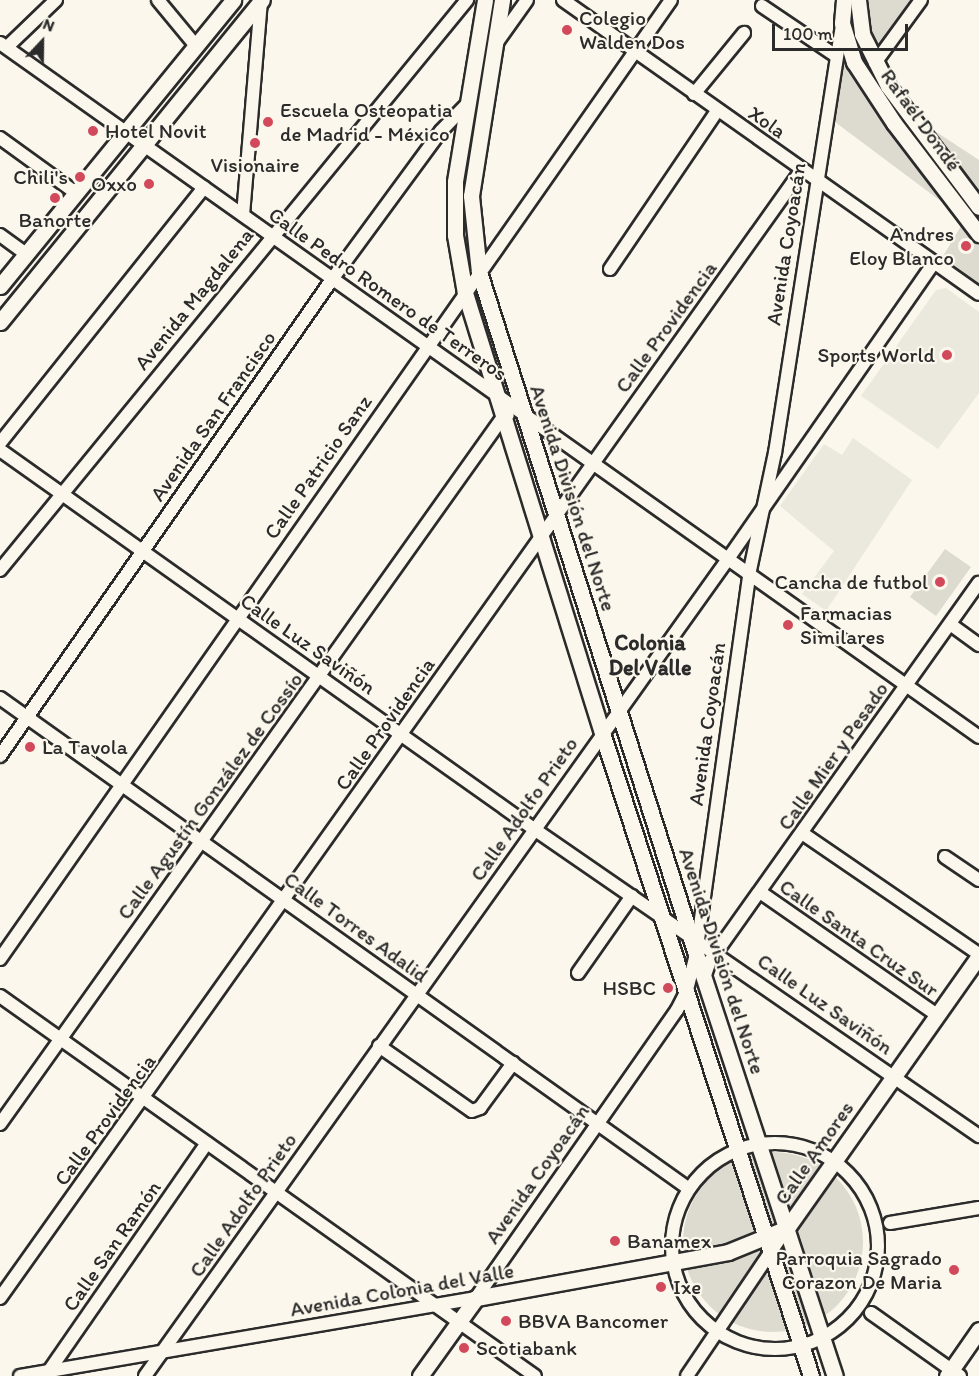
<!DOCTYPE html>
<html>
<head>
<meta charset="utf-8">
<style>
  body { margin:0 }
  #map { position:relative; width:979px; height:1376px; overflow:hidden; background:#fbf7ec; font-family:Itim,sans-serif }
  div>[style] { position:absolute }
  .built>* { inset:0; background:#ebe8de }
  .green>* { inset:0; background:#dddad0 }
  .round { border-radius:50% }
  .roads { filter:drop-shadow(2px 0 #2b2b2b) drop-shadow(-2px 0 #2b2b2b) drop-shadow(0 2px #2b2b2b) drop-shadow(0 -2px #2b2b2b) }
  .minor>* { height:12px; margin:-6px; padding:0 6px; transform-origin:6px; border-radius:6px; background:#fbf7ec }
  .minor>.ring { margin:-6px; padding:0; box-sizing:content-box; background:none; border:12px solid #fbf7ec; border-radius:50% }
  .major>* { height:15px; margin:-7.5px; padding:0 7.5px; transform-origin:7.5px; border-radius:7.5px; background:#fbf7ec }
  .dots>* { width:16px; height:16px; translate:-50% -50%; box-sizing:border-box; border:3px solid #fbf7ec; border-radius:50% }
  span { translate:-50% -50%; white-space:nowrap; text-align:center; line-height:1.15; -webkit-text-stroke:4.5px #fbf7ec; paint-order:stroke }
  .poi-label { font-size:21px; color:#2b2b2b }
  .left { translate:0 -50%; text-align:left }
  .right { translate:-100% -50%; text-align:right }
  .street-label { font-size:21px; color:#2b2b2b }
  .neighbourhood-label { font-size:22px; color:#2b2b2b; font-weight:700 }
  .north { position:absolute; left:12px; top:12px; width:60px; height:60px; -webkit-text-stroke:4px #fbf7ec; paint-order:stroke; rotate:22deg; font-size:16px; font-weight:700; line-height:24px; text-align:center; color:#2b2b2b }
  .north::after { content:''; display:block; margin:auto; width:21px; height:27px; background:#2b2b2b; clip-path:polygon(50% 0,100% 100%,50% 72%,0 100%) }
  .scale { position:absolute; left:772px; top:24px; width:136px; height:27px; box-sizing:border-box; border:3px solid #2b2b2b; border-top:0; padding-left:8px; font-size:18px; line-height:21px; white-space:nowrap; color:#2b2b2b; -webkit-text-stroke:4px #fbf7ec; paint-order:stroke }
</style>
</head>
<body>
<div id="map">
  <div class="built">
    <div style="clip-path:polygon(946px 288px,979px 312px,979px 393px,938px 449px,861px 396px,936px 290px)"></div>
    <div style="clip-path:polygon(853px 438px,912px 480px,826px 611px,802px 594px,834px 551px,780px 506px,824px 444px,842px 455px)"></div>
  </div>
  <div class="green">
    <div style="clip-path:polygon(862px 0,919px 0,876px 58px,869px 39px)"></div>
    <div style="clip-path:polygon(845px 59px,979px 240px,979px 286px,942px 258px,961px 226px,954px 211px,835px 122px)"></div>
    <div style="clip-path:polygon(909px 114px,979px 160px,979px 202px)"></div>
    <div style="clip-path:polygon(945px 549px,971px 567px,936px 616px,910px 597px)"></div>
    <div class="round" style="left:683px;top:1152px;width:180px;height:180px"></div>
  </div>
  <div class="roads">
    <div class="minor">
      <div style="left:158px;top:0;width:60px;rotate:50.4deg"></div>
      <div style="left:563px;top:0;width:509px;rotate:35.25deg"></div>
      <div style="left:762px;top:6px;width:89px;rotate:34deg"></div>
      <div style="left:0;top:43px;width:1200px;rotate:35.33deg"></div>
      <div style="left:495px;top:45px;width:55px;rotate:-54.6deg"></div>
      <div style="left:7px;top:47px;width:68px;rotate:-43.8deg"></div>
      <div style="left:875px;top:63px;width:78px;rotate:-53.9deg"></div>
      <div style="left:694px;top:94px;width:79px;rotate:-50.7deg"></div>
      <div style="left:0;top:138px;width:94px;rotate:35.9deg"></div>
      <div style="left:243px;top:215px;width:214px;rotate:-85.2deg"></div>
      <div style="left:0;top:235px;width:32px;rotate:36deg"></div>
      <div style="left:610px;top:269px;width:191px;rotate:-55.9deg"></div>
      <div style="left:0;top:443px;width:327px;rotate:-51.4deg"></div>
      <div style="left:0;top:450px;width:655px;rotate:35.36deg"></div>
      <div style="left:534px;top:829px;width:541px;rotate:34.6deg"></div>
      <div style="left:0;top:570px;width:737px;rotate:-50.67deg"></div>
      <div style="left:950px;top:624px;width:36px;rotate:36deg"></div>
      <div style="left:0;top:698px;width:846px;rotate:35.47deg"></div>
      <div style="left:0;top:756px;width:583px;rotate:-55.14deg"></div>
      <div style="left:333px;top:278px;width:182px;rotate:-53.7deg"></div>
      <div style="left:441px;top:131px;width:36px;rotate:-46deg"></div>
      <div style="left:802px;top:833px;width:214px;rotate:34.4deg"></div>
      <div style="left:945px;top:857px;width:41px;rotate:34.1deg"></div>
      <div style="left:760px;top:892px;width:216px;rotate:34.8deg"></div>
      <div style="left:0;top:959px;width:1170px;rotate:-55.02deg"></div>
      <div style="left:578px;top:973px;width:94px;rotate:-55deg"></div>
      <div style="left:704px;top:978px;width:18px;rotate:-71deg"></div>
      <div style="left:710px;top:961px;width:464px;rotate:-54.6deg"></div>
      <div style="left:0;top:996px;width:656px;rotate:35.39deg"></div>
      <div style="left:379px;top:1046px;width:113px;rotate:35deg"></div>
      <div style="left:472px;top:1111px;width:9px;rotate:-21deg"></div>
      <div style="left:480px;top:1108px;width:56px;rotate:-53.7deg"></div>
      <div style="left:0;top:1124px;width:868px;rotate:-54.57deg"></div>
      <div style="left:503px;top:417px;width:5px;rotate:-22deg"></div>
      <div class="ring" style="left:672px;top:1143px;width:194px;height:194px"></div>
      <div style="left:890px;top:1223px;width:90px;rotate:-9.6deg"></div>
      <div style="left:0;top:1298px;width:1383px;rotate:-54.6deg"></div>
      <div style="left:871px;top:1313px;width:109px;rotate:35.3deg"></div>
      <div style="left:49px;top:1371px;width:277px;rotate:-55.3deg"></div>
      <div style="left:20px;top:1376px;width:463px;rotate:-9.7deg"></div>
      <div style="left:476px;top:1298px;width:351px;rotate:-55.1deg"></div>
      <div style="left:677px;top:1010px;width:22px;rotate:-63deg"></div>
      <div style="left:687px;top:990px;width:37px;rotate:-76deg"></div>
      <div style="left:696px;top:954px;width:383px;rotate:-82deg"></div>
      <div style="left:749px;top:575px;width:125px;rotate:-78deg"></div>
      <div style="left:775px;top:453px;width:433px;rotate:-81.1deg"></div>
      <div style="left:145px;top:1376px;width:1004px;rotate:-54.49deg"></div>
      <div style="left:728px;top:559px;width:361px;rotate:-55.2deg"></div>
      <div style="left:687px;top:1376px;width:179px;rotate:-56deg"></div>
    </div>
    <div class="major">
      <div style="left:485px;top:0;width:184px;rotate:99.4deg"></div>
      <div style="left:455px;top:182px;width:53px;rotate:90deg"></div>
      <div style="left:455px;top:235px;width:59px;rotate:80.2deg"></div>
      <div style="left:465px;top:293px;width:461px;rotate:72.7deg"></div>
      <div style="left:602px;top:733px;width:676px;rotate:71.99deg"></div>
      <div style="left:502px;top:0;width:198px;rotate:99deg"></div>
      <div style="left:471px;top:196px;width:76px;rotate:84deg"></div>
      <div style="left:479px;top:272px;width:716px;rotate:72.35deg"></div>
      <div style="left:696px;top:954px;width:444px;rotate:71.8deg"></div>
      <div style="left:844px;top:0;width:23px;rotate:95deg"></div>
      <div style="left:842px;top:23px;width:41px;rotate:72.9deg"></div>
      <div style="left:854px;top:62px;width:73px;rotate:56.7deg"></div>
      <div style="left:894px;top:123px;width:140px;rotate:52.6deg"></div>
      <div style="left:858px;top:0;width:34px;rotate:83deg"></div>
      <div style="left:862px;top:34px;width:58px;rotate:63.4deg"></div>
      <div style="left:888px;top:86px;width:151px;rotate:53.1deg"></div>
      <div style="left:0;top:286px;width:369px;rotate:-50.8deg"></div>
      <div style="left:0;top:322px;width:415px;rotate:-50.9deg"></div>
      <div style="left:420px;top:1376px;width:96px;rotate:-54.3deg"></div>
      <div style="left:476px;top:1298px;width:256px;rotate:-10.3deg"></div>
      <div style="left:728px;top:1252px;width:64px;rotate:-22.1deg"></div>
      <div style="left:787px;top:1228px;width:333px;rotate:-54.8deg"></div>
      <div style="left:947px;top:1376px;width:56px;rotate:-55.2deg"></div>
    </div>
  </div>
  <div class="dots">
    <div style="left:567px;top:30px;background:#d1495b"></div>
    <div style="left:268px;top:122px;background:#d1495b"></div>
    <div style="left:93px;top:131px;background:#d1495b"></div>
    <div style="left:255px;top:143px;background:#d1495b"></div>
    <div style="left:80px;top:177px;background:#d1495b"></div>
    <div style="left:149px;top:184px;background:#d1495b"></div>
    <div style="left:55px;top:198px;background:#d1495b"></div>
    <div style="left:966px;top:246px;background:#d1495b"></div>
    <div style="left:947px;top:355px;background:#d1495b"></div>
    <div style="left:940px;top:582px;background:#d1495b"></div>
    <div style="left:788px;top:625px;background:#d1495b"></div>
    <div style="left:30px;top:747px;background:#d1495b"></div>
    <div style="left:668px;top:988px;background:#d1495b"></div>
    <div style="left:615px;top:1241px;background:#d1495b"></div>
    <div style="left:954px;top:1270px;background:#d1495b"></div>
    <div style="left:661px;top:1287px;background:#d1495b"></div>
    <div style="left:506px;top:1321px;background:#d1495b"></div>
    <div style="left:464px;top:1348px;background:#d1495b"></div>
  </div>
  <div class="poi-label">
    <span class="left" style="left:579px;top:30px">Colegio<br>Walden Dos</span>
    <span class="left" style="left:280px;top:122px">Escuela Osteopatia<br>de Madrid - México</span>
    <span class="left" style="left:105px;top:131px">Hotel Novit</span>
    <span style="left:255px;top:165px">Visionaire</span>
    <span class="right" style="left:68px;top:177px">Chili's</span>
    <span class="right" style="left:137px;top:184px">Oxxo</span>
    <span style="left:55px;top:220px">Banorte</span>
    <span class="right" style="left:954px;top:246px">Andres<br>Eloy Blanco</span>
    <span class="right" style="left:935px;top:355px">Sports World</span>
    <span class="right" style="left:928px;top:582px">Cancha de futbol</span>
    <span class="left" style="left:800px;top:625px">Farmacias<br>Similares</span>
    <span class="left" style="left:42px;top:747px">La Tavola</span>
    <span class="right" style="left:656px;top:988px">HSBC</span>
    <span class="left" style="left:627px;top:1241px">Banamex</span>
    <span class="right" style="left:942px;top:1270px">Parroquia Sagrado<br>Corazon De Maria</span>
    <span class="left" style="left:673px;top:1287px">Ixe</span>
    <span class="left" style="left:518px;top:1321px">BBVA Bancomer</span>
    <span class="left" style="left:476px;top:1348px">Scotiabank</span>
  </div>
  <div class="street-label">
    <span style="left:921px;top:120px;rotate:54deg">Rafaél Dondé</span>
    <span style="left:767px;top:122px;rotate:35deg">Xola</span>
    <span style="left:786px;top:244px;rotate:-81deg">Avenida Coyoacán</span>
    <span style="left:388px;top:294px;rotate:35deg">Calle Pedro Romero de Terreros</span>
    <span style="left:194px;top:299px;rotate:-51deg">Avenida Magdalena</span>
    <span style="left:666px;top:327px;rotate:-54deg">Calle Providencia</span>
    <span style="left:213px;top:416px;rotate:-55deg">Avenida San Francisco</span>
    <span style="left:318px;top:467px;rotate:-55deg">Calle Patricio Sanz</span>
    <span style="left:573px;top:498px;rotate:72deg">Avenida División del Norte</span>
    <span style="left:308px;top:644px;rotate:35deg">Calle Luz Saviñón</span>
    <span style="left:385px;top:724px;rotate:-55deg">Calle Providencia</span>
    <span style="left:707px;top:724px;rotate:-82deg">Avenida Coyoacán</span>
    <span style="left:833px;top:756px;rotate:-55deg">Calle Mier y Pesado</span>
    <span style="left:210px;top:796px;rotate:-54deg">Calle Agustín González de Cossío</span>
    <span style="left:524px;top:809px;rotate:-55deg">Calle Adolfo Prieto</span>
    <span style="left:356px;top:927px;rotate:36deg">Calle Torres Adalid</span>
    <span style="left:859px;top:938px;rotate:35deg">Calle Santa Cruz Sur</span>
    <span style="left:722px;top:961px;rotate:72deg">Avenida División del Norte</span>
    <span style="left:825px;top:1004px;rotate:35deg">Calle Luz Saviñón</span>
    <span style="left:105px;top:1120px;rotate:-54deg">Calle Providencia</span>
    <span style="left:814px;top:1153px;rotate:-55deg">Calle Amores</span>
    <span style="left:537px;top:1174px;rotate:-55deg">Avenida Coyoacán</span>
    <span style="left:243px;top:1205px;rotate:-55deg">Calle Adolfo Prieto</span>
    <span style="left:112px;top:1246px;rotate:-55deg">Calle San Ramón</span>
    <span style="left:402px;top:1290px;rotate:-10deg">Avenida Colonia del Valle</span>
  </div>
  <div class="neighbourhood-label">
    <span style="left:650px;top:655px">Colonia<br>Del Valle</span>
  </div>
  <div class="north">N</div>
  <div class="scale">100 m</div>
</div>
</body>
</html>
